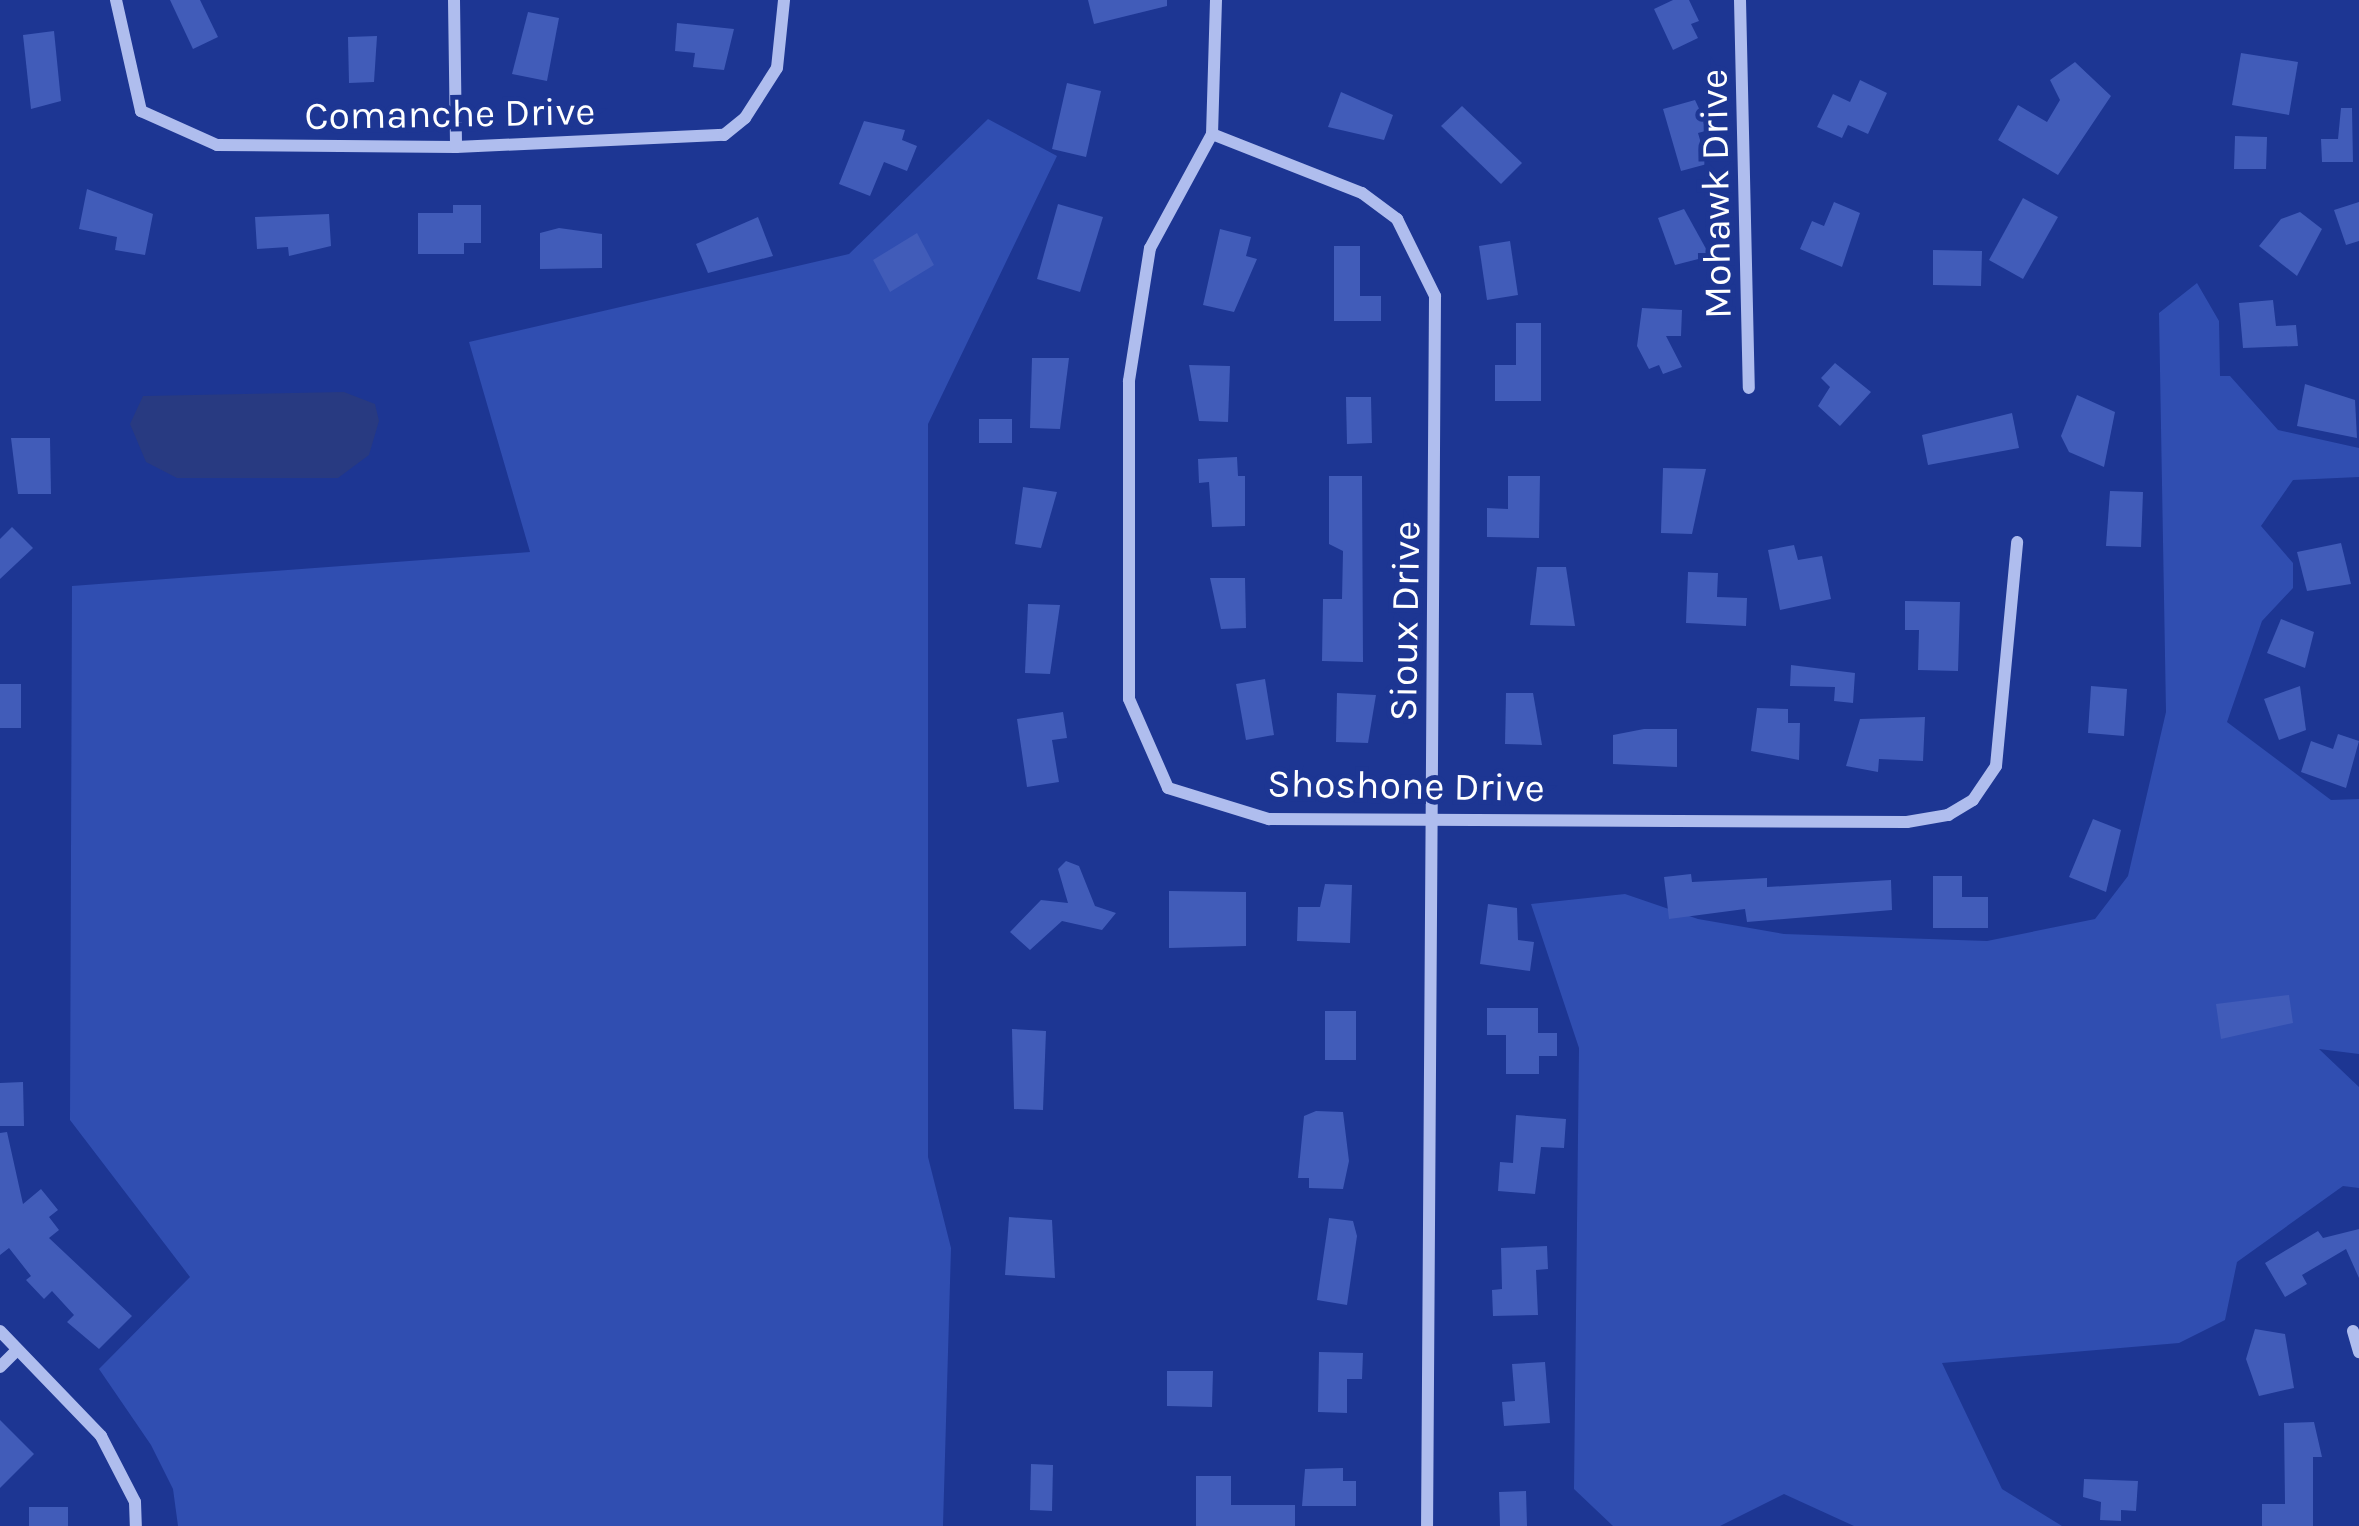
<!DOCTYPE html>
<html>
<head>
<meta charset="utf-8">
<style>
  body { margin:0 }
  #map { position:relative; width:2359px; height:1526px; overflow:hidden; background:#1d3693; font-family:Karla,sans-serif }
  div>[style] { position:absolute }
  .green>* { inset:0; background:#304eb1 }
  .water>* { inset:0; background:#283a81 }
  .building>* { inset:0; background:#415cb9 }
  .street>* { height:12px; margin:-6px; padding:0 6px; transform-origin:6px; border-radius:6px; background:#afbdee }
  span { translate:-50% -50%; white-space:nowrap; text-align:center; line-height:1.15; -webkit-text-stroke:10px #1d3693; paint-order:stroke }
  .street-label { font-size:39px; color:#fff }
</style>
</head>
<body>
<div id="map">
  <div class="green">
    <div style="clip-path:polygon(988px 119px,1057px 156px,928px 424px,928px 1157px,951px 1248px,943px 1526px,178px 1526px,173px 1489px,151px 1445px,99px 1369px,190px 1277px,70px 1120px,72px 586px,530px 552px,469px 342px,849px 254px)"></div>
    <div style="clip-path:polygon(2197px 283px,2219px 321px,2220px 376px,2230px 376px,2278px 430px,2359px 448px,2359px 477px,2293px 480px,2261px 526px,2293px 563px,2293px 588px,2262px 621px,2227px 722px,2331px 800px,2359px 799px,2359px 1054px,2319px 1049px,2359px 1087px,2359px 1188px,2343px 1186px,2237px 1262px,2225px 1320px,2179px 1343px,1942px 1363px,2002px 1489px,2062px 1526px,1854px 1526px,1784px 1494px,1720px 1526px,1613px 1526px,1574px 1489px,1579px 1048px,1531px 904px,1625px 894px,1698px 919px,1784px 934px,1987px 941px,2095px 919px,2128px 876px,2166px 712px,2159px 313px)"></div>
  </div>
  <div class="water">
    <div style="clip-path:polygon(344px 392px,375px 404px,379px 421px,369px 455px,338px 478px,177px 478px,146px 462px,130px 424px,143px 396px)"></div>
  </div>
  <div class="building">
    <div style="clip-path:polygon(170px 0,200px 0,218px 37px,193px 49px)"></div>
    <div style="clip-path:polygon(1088px 0,1167px 0,1167px 6px,1094px 24px)"></div>
    <div style="clip-path:polygon(1673px 0,1689px 0,1699px 21px,1691px 24px,1698px 38px,1673px 50px,1654px 9px)"></div>
    <div style="clip-path:polygon(528px 12px,559px 18px,547px 81px,512px 74px)"></div>
    <div style="clip-path:polygon(677px 23px,734px 29px,724px 70px,693px 67px,695px 53px,675px 51px)"></div>
    <div style="clip-path:polygon(54px 31px,61px 101px,31px 109px,23px 35px)"></div>
    <div style="clip-path:polygon(377px 36px,374px 82px,349px 83px,348px 37px)"></div>
    <div style="clip-path:polygon(2241px 53px,2298px 62px,2289px 115px,2232px 105px)"></div>
    <div style="clip-path:polygon(2075px 62px,2111px 96px,2058px 175px,1998px 140px,2018px 105px,2047px 122px,2060px 100px,2050px 80px)"></div>
    <div style="clip-path:polygon(1860px 80px,1887px 93px,1868px 134px,1848px 125px,1842px 138px,1817px 127px,1833px 94px,1850px 102px)"></div>
    <div style="clip-path:polygon(1067px 83px,1101px 91px,1086px 157px,1052px 149px)"></div>
    <div style="clip-path:polygon(1341px 92px,1393px 115px,1384px 140px,1328px 127px)"></div>
    <div style="clip-path:polygon(1695px 100px,1709px 130px,1698px 133px,1707px 164px,1681px 171px,1663px 109px)"></div>
    <div style="clip-path:polygon(1462px 106px,1522px 163px,1501px 184px,1441px 126px)"></div>
    <div style="clip-path:polygon(2341px 108px,2352px 108px,2353px 162px,2322px 162px,2321px 139px,2338px 139px)"></div>
    <div style="clip-path:polygon(864px 121px,905px 130px,902px 140px,917px 146px,907px 171px,884px 162px,870px 196px,839px 184px)"></div>
    <div style="clip-path:polygon(2235px 136px,2267px 137px,2266px 169px,2234px 169px)"></div>
    <div style="clip-path:polygon(87px 189px,153px 214px,145px 255px,115px 250px,117px 237px,79px 229px)"></div>
    <div style="clip-path:polygon(2023px 198px,2058px 217px,2023px 279px,1989px 260px)"></div>
    <div style="clip-path:polygon(1834px 202px,1860px 213px,1842px 267px,1800px 249px,1812px 221px,1824px 226px)"></div>
    <div style="clip-path:polygon(2359px 202px,2359px 241px,2346px 245px,2334px 210px)"></div>
    <div style="clip-path:polygon(1058px 204px,1103px 217px,1080px 292px,1037px 279px)"></div>
    <div style="clip-path:polygon(453px 205px,481px 205px,481px 243px,464px 243px,464px 254px,418px 254px,418px 213px,453px 213px)"></div>
    <div style="clip-path:polygon(1684px 209px,1710px 256px,1675px 265px,1658px 218px)"></div>
    <div style="clip-path:polygon(2300px 212px,2322px 229px,2297px 276px,2259px 246px,2281px 219px)"></div>
    <div style="clip-path:polygon(329px 214px,331px 246px,289px 256px,288px 247px,257px 249px,255px 217px)"></div>
    <div style="clip-path:polygon(758px 217px,773px 256px,708px 273px,696px 244px)"></div>
    <div style="clip-path:polygon(559px 228px,602px 234px,602px 268px,540px 269px,540px 233px)"></div>
    <div style="clip-path:polygon(1220px 229px,1251px 237px,1246px 256px,1257px 259px,1234px 312px,1203px 305px)"></div>
    <div style="clip-path:polygon(917px 233px,934px 265px,890px 292px,873px 260px)"></div>
    <div style="clip-path:polygon(1510px 241px,1518px 295px,1487px 300px,1479px 246px)"></div>
    <div style="clip-path:polygon(1334px 246px,1360px 246px,1360px 296px,1381px 296px,1381px 321px,1334px 321px)"></div>
    <div style="clip-path:polygon(1933px 250px,1982px 251px,1981px 286px,1933px 285px)"></div>
    <div style="clip-path:polygon(2273px 300px,2276px 326px,2296px 325px,2298px 346px,2243px 348px,2239px 303px)"></div>
    <div style="clip-path:polygon(1642px 308px,1682px 310px,1681px 336px,1666px 336px,1682px 367px,1663px 374px,1659px 365px,1649px 369px,1637px 346px)"></div>
    <div style="clip-path:polygon(1516px 323px,1541px 323px,1541px 401px,1495px 401px,1495px 365px,1516px 365px)"></div>
    <div style="clip-path:polygon(1032px 358px,1069px 358px,1060px 429px,1030px 428px)"></div>
    <div style="clip-path:polygon(1835px 363px,1871px 392px,1840px 426px,1818px 406px,1830px 387px,1821px 378px)"></div>
    <div style="clip-path:polygon(1189px 365px,1230px 366px,1228px 422px,1199px 421px)"></div>
    <div style="clip-path:polygon(2305px 384px,2355px 400px,2357px 438px,2297px 426px)"></div>
    <div style="clip-path:polygon(2077px 395px,2115px 412px,2104px 467px,2069px 452px,2061px 436px)"></div>
    <div style="clip-path:polygon(1346px 397px,1371px 397px,1372px 443px,1347px 444px)"></div>
    <div style="clip-path:polygon(2012px 413px,2019px 448px,1928px 465px,1922px 435px)"></div>
    <div style="clip-path:polygon(979px 419px,1012px 419px,1012px 443px,979px 443px)"></div>
    <div style="clip-path:polygon(11px 438px,50px 438px,51px 494px,18px 494px)"></div>
    <div style="clip-path:polygon(1237px 457px,1238px 476px,1245px 476px,1245px 526px,1212px 527px,1209px 482px,1199px 483px,1198px 459px)"></div>
    <div style="clip-path:polygon(1663px 468px,1706px 469px,1692px 534px,1661px 533px)"></div>
    <div style="clip-path:polygon(1329px 476px,1362px 476px,1363px 662px,1322px 661px,1323px 599px,1342px 599px,1343px 551px,1329px 544px)"></div>
    <div style="clip-path:polygon(1508px 476px,1540px 476px,1539px 538px,1487px 537px,1487px 508px,1508px 509px)"></div>
    <div style="clip-path:polygon(1023px 487px,1057px 492px,1041px 548px,1015px 544px)"></div>
    <div style="clip-path:polygon(2110px 491px,2143px 492px,2141px 547px,2106px 546px)"></div>
    <div style="clip-path:polygon(12px 527px,33px 548px,0 579px,0 539px)"></div>
    <div style="clip-path:polygon(2341px 543px,2351px 584px,2307px 591px,2297px 552px)"></div>
    <div style="clip-path:polygon(1794px 545px,1798px 560px,1822px 556px,1831px 599px,1780px 610px,1768px 550px)"></div>
    <div style="clip-path:polygon(1537px 567px,1566px 567px,1575px 626px,1530px 625px)"></div>
    <div style="clip-path:polygon(1688px 572px,1718px 573px,1717px 597px,1747px 598px,1746px 626px,1686px 623px)"></div>
    <div style="clip-path:polygon(1210px 578px,1245px 578px,1246px 628px,1221px 629px)"></div>
    <div style="clip-path:polygon(1905px 601px,1960px 602px,1958px 671px,1918px 670px,1919px 630px,1905px 630px)"></div>
    <div style="clip-path:polygon(1028px 604px,1060px 605px,1050px 674px,1025px 673px)"></div>
    <div style="clip-path:polygon(2281px 619px,2314px 632px,2305px 668px,2267px 653px)"></div>
    <div style="clip-path:polygon(1791px 665px,1855px 673px,1853px 703px,1834px 701px,1835px 687px,1790px 686px)"></div>
    <div style="clip-path:polygon(1265px 679px,1274px 735px,1246px 740px,1236px 684px)"></div>
    <div style="clip-path:polygon(0 684px,21px 684px,21px 728px,0 728px)"></div>
    <div style="clip-path:polygon(2091px 686px,2127px 689px,2124px 736px,2088px 733px)"></div>
    <div style="clip-path:polygon(2300px 686px,2306px 730px,2279px 740px,2264px 699px)"></div>
    <div style="clip-path:polygon(1337px 693px,1376px 695px,1368px 743px,1336px 742px)"></div>
    <div style="clip-path:polygon(1506px 693px,1533px 693px,1542px 745px,1505px 744px)"></div>
    <div style="clip-path:polygon(1757px 708px,1788px 709px,1788px 723px,1800px 723px,1799px 760px,1751px 751px)"></div>
    <div style="clip-path:polygon(1063px 712px,1067px 738px,1052px 740px,1059px 782px,1027px 787px,1017px 719px)"></div>
    <div style="clip-path:polygon(1925px 717px,1923px 761px,1879px 759px,1878px 772px,1846px 766px,1860px 719px)"></div>
    <div style="clip-path:polygon(1644px 729px,1677px 729px,1677px 767px,1613px 764px,1613px 735px)"></div>
    <div style="clip-path:polygon(2338px 734px,2359px 741px,2346px 788px,2301px 772px,2311px 741px,2333px 749px)"></div>
    <div style="clip-path:polygon(2093px 819px,2121px 830px,2106px 892px,2069px 877px)"></div>
    <div style="clip-path:polygon(1066px 861px,1079px 866px,1095px 906px,1116px 913px,1102px 930px,1062px 921px,1030px 950px,1010px 932px,1041px 900px,1068px 903px,1058px 869px)"></div>
    <div style="clip-path:polygon(1691px 874px,1692px 882px,1767px 878px,1767px 887px,1891px 880px,1892px 910px,1747px 922px,1745px 909px,1669px 919px,1664px 877px)"></div>
    <div style="clip-path:polygon(1933px 876px,1962px 876px,1962px 897px,1988px 897px,1988px 928px,1933px 928px)"></div>
    <div style="clip-path:polygon(1325px 884px,1352px 885px,1350px 943px,1297px 941px,1298px 907px,1320px 907px)"></div>
    <div style="clip-path:polygon(1169px 891px,1246px 892px,1246px 946px,1169px 948px)"></div>
    <div style="clip-path:polygon(1488px 904px,1517px 908px,1518px 940px,1534px 942px,1530px 971px,1480px 964px)"></div>
    <div style="clip-path:polygon(2289px 995px,2293px 1023px,2221px 1039px,2216px 1004px)"></div>
    <div style="clip-path:polygon(1487px 1008px,1538px 1008px,1538px 1033px,1557px 1033px,1557px 1056px,1539px 1056px,1539px 1074px,1506px 1074px,1506px 1035px,1487px 1035px)"></div>
    <div style="clip-path:polygon(1325px 1011px,1356px 1011px,1356px 1060px,1325px 1060px)"></div>
    <div style="clip-path:polygon(1012px 1029px,1046px 1031px,1043px 1110px,1014px 1109px)"></div>
    <div style="clip-path:polygon(23px 1082px,24px 1126px,0 1126px,0 1083px)"></div>
    <div style="clip-path:polygon(1316px 1111px,1343px 1112px,1349px 1161px,1343px 1189px,1309px 1188px,1309px 1178px,1298px 1178px,1304px 1116px)"></div>
    <div style="clip-path:polygon(1516px 1115px,1566px 1119px,1564px 1148px,1541px 1147px,1535px 1194px,1498px 1191px,1500px 1162px,1513px 1163px)"></div>
    <div style="clip-path:polygon(7px 1132px,23px 1204px,41px 1189px,58px 1210px,49px 1217px,59px 1230px,49px 1238px,132px 1316px,99px 1349px,67px 1322px,74px 1315px,52px 1291px,44px 1299px,26px 1280px,31px 1276px,9px 1248px,0 1255px,0 1133px)"></div>
    <div style="clip-path:polygon(1009px 1217px,1052px 1220px,1055px 1278px,1005px 1275px)"></div>
    <div style="clip-path:polygon(1329px 1218px,1353px 1221px,1357px 1236px,1347px 1305px,1317px 1300px)"></div>
    <div style="clip-path:polygon(2359px 1229px,2359px 1278px,2346px 1249px,2302px 1275px,2307px 1284px,2285px 1297px,2265px 1263px,2318px 1231px,2323px 1238px)"></div>
    <div style="clip-path:polygon(1547px 1246px,1548px 1269px,1536px 1270px,1538px 1315px,1493px 1316px,1492px 1290px,1502px 1289px,1501px 1248px)"></div>
    <div style="clip-path:polygon(2255px 1329px,2285px 1334px,2294px 1388px,2259px 1396px,2246px 1359px)"></div>
    <div style="clip-path:polygon(1319px 1352px,1363px 1353px,1362px 1379px,1347px 1379px,1347px 1413px,1318px 1412px)"></div>
    <div style="clip-path:polygon(1545px 1362px,1550px 1423px,1504px 1426px,1502px 1402px,1515px 1401px,1512px 1364px)"></div>
    <div style="clip-path:polygon(1167px 1371px,1213px 1371px,1212px 1407px,1167px 1406px)"></div>
    <div style="clip-path:polygon(0 1420px,34px 1454px,0 1488px)"></div>
    <div style="clip-path:polygon(2314px 1422px,2322px 1457px,2313px 1457px,2313px 1526px,2262px 1526px,2262px 1504px,2285px 1504px,2284px 1423px)"></div>
    <div style="clip-path:polygon(1031px 1464px,1053px 1465px,1052px 1511px,1030px 1510px)"></div>
    <div style="clip-path:polygon(1343px 1468px,1343px 1481px,1356px 1481px,1356px 1506px,1302px 1506px,1305px 1469px)"></div>
    <div style="clip-path:polygon(1196px 1476px,1231px 1476px,1231px 1505px,1295px 1505px,1295px 1526px,1196px 1526px)"></div>
    <div style="clip-path:polygon(2084px 1479px,2138px 1481px,2136px 1511px,2121px 1510px,2121px 1521px,2100px 1520px,2101px 1502px,2083px 1497px)"></div>
    <div style="clip-path:polygon(1526px 1491px,1527px 1526px,1500px 1526px,1499px 1492px)"></div>
    <div style="clip-path:polygon(29px 1507px,68px 1507px,68px 1526px,29px 1526px)"></div>
  </div>
  <div class="street">
    <div style="left:116px;top:0;width:114px;rotate:77.3deg"></div>
    <div style="left:141px;top:111px;width:83px;rotate:24.1deg"></div>
    <div style="left:217px;top:145px;width:239px;rotate:0.5deg"></div>
    <div style="left:456px;top:147px;width:268px;rotate:-2.6deg"></div>
    <div style="left:724px;top:135px;width:27px;rotate:-39deg"></div>
    <div style="left:745px;top:118px;width:59px;rotate:-57.4deg"></div>
    <div style="left:777px;top:68px;width:68px;rotate:-84.1deg"></div>
    <div style="left:454px;top:0;width:147px;rotate:89.2deg"></div>
    <div style="left:1216px;top:0;width:134px;rotate:91.7deg"></div>
    <div style="left:1212px;top:134px;width:130px;rotate:118.5deg"></div>
    <div style="left:1150px;top:248px;width:135px;rotate:99deg"></div>
    <div style="left:1129px;top:381px;width:318px;rotate:90deg"></div>
    <div style="left:1129px;top:699px;width:97px;rotate:66.3deg"></div>
    <div style="left:1168px;top:788px;width:106px;rotate:17.1deg"></div>
    <div style="left:1269px;top:819px;width:638px;rotate:0.27deg"></div>
    <div style="left:1907px;top:822px;width:42px;rotate:-9.7deg"></div>
    <div style="left:1948px;top:815px;width:29px;rotate:-31deg"></div>
    <div style="left:1973px;top:800px;width:41px;rotate:-55.9deg"></div>
    <div style="left:1996px;top:766px;width:225px;rotate:-84.6deg"></div>
    <div style="left:1740px;top:0;width:388px;rotate:88.7deg"></div>
    <div style="left:1212px;top:134px;width:161px;rotate:21.5deg"></div>
    <div style="left:1362px;top:193px;width:44px;rotate:36.6deg"></div>
    <div style="left:1397px;top:219px;width:86px;rotate:63.7deg"></div>
    <div style="left:1435px;top:296px;width:1230px;rotate:90.37deg"></div>
    <div style="left:0;top:1331px;width:146px;rotate:46.1deg"></div>
    <div style="left:101px;top:1436px;width:74px;rotate:62.7deg"></div>
    <div style="left:135px;top:1502px;width:24px;rotate:88deg"></div>
    <div style="left:2353px;top:1331px;width:22px;rotate:74deg"></div>
    <div style="left:0;top:1367px;width:23px;rotate:-45deg"></div>
  </div>
  <div class="street-label">
    <span style="left:450px;top:114px;rotate:-1deg">Comanche Drive</span>
    <span style="left:1716px;top:194px;rotate:-91deg">Mohawk Drive</span>
    <span style="left:1405px;top:621px;rotate:-89deg">Sioux Drive</span>
    <span style="left:1406px;top:786px;rotate:1deg">Shoshone Drive</span>
  </div>
</div>
</body>
</html>
